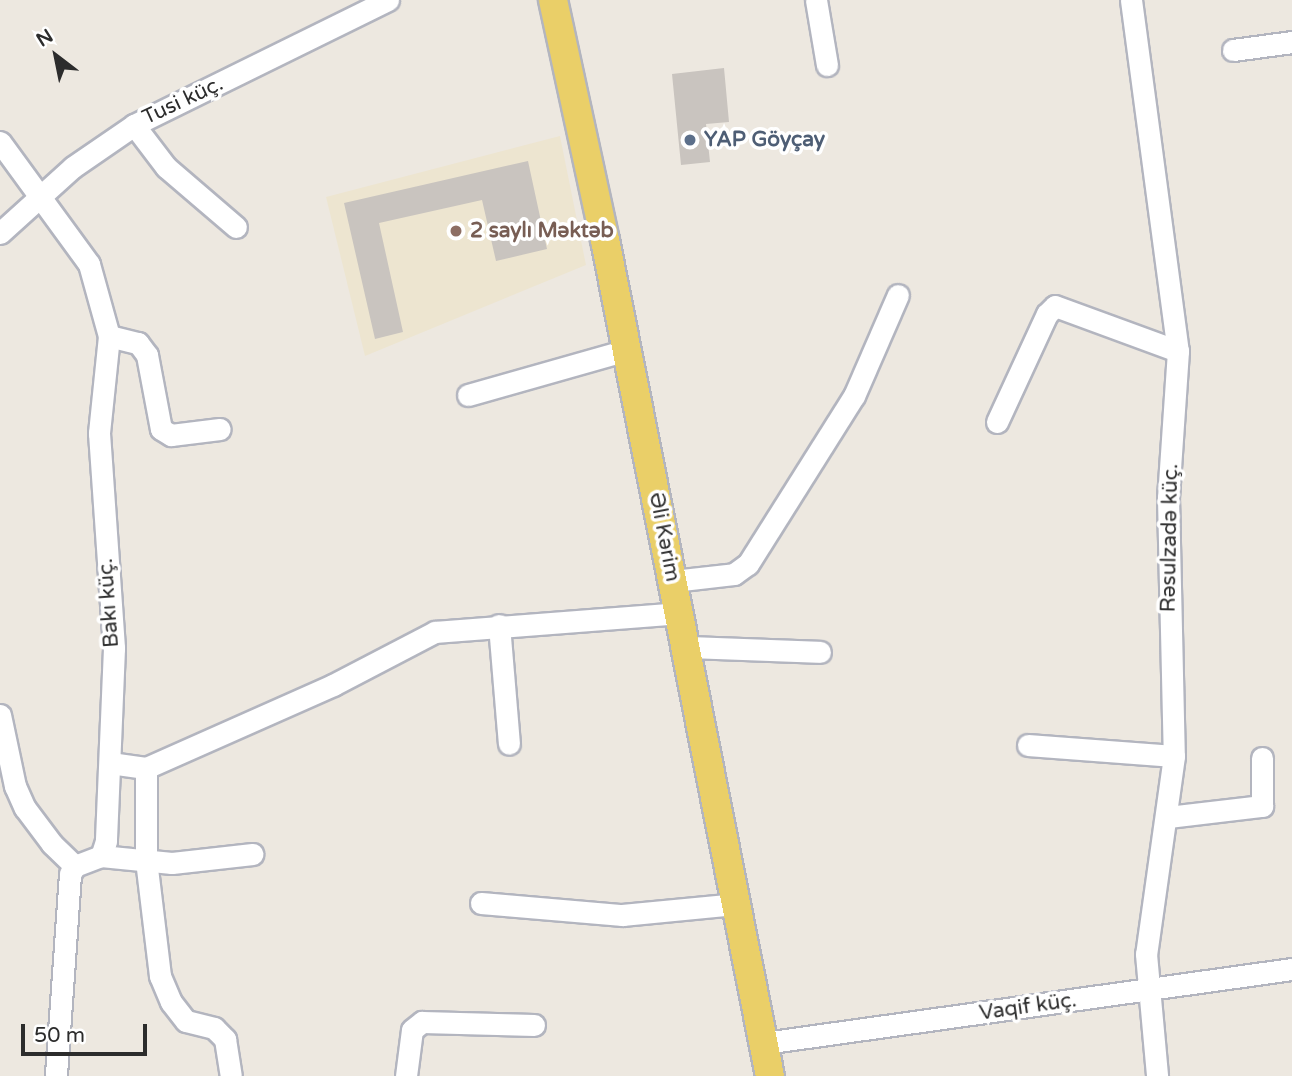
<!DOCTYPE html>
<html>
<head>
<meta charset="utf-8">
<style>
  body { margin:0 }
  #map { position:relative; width:1292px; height:1076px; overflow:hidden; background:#ede8e0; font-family:"Varela Round",sans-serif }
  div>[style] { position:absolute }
  .education>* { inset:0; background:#ede5d0 }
  .building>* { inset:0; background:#c9c4bf }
  .roads { filter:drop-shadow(2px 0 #b3b5bf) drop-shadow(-2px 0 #b3b5bf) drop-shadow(0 2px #b3b5bf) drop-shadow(0 -2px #b3b5bf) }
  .minor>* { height:21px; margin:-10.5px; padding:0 10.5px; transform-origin:10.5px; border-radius:10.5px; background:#fff }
  .major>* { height:28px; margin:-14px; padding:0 14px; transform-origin:14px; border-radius:14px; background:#eacf68 }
  .dots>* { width:19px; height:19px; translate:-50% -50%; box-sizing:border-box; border:4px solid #fff; border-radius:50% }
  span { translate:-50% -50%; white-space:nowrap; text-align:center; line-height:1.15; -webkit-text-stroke:7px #fff; paint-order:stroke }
  .street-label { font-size:21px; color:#2c2c2c }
  .service-label { font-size:21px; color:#4e5e75; font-weight:700 }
  .left { translate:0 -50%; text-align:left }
  .education-label { font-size:21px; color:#785e54; font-weight:700 }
  .north { position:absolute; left:21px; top:21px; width:70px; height:70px; -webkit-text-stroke:5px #fff; paint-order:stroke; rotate:328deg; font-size:19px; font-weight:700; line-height:28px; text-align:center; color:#2c2c2c }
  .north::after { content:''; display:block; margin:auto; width:24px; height:32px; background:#2c2c2c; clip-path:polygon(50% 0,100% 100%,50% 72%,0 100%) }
  .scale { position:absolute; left:21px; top:1024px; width:126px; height:32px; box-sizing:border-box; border:4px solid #2c2c2c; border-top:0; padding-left:9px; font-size:21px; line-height:24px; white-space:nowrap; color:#2c2c2c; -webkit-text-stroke:5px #fff; paint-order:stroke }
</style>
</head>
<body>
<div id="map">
  <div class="education">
    <div style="clip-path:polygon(560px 136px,586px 265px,365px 356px,326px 197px)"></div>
  </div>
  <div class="building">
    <div style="clip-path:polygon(724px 68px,729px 122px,706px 124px,710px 162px,681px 165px,672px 74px)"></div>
    <div style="clip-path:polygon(528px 161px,547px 249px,496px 261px,482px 200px,379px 223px,403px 332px,375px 339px,344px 203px)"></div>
  </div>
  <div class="roads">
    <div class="minor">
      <div style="left:816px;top:0;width:66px;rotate:80.4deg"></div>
      <div style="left:1131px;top:0;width:354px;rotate:82.4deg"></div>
      <div style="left:1178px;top:351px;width:147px;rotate:93.9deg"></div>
      <div style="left:1168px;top:498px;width:258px;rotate:88.7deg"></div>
      <div style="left:1174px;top:756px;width:200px;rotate:98deg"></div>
      <div style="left:1146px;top:954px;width:122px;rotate:84.8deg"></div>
      <div style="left:1233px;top:50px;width:60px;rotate:-7.7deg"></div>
      <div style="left:134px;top:125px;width:53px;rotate:52.7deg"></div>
      <div style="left:166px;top:167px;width:92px;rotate:40.6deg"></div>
      <div style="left:0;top:142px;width:151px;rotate:53.9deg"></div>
      <div style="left:89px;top:264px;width:75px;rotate:74.5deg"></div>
      <div style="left:109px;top:336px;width:98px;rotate:95.9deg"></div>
      <div style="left:99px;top:433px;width:216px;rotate:86deg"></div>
      <div style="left:114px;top:648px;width:193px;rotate:92.4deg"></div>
      <div style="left:106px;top:841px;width:16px;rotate:108deg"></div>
      <div style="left:101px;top:856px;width:28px;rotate:159deg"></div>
      <div style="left:75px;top:866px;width:9px;rotate:122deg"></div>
      <div style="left:70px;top:874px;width:202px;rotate:94deg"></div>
      <div style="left:0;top:233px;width:98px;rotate:-42.1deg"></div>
      <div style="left:73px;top:167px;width:74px;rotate:-34.5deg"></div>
      <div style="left:134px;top:125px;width:283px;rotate:-26.2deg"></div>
      <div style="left:109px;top:336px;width:30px;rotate:14deg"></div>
      <div style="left:138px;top:343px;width:15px;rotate:53deg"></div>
      <div style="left:147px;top:355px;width:75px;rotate:79.3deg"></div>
      <div style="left:161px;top:429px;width:12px;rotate:31deg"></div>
      <div style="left:171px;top:435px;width:49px;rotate:-7deg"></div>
      <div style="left:468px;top:395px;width:165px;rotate:-15.8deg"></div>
      <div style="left:997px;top:422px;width:119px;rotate:-65.2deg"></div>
      <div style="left:1047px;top:314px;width:11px;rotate:-45deg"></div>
      <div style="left:1055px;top:306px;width:131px;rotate:20.1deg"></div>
      <div style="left:673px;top:581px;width:61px;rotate:-6.5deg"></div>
      <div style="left:734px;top:574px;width:17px;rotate:-36deg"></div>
      <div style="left:748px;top:564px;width:199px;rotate:-57.8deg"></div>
      <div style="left:854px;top:396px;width:110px;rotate:-66.5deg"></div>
      <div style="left:499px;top:625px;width:119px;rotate:85.2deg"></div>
      <div style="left:686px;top:647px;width:134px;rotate:2.1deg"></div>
      <div style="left:0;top:715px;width:73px;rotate:78.1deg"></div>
      <div style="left:15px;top:786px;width:24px;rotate:66deg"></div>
      <div style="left:25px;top:808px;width:45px;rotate:53.1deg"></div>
      <div style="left:52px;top:844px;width:32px;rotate:44deg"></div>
      <div style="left:1028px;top:745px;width:146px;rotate:4.3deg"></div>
      <div style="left:110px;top:763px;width:36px;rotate:8deg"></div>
      <div style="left:146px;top:768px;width:205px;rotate:-23.9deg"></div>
      <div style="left:333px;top:685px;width:115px;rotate:-27.5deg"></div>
      <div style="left:435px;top:632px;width:246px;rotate:-4.4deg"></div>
      <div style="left:146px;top:768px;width:92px;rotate:90deg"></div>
      <div style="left:146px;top:860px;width:117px;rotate:83.1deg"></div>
      <div style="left:160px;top:976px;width:28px;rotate:67deg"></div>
      <div style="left:171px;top:1002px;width:24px;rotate:52deg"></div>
      <div style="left:186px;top:1021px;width:29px;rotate:14deg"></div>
      <div style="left:214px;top:1028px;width:16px;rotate:45deg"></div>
      <div style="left:225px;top:1039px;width:37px;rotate:81deg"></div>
      <div style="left:1168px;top:817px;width:95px;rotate:-6.7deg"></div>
      <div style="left:1262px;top:806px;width:48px;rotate:-90deg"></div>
      <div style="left:101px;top:856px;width:71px;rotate:5.6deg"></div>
      <div style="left:172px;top:863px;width:81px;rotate:-6.4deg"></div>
      <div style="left:481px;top:903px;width:142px;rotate:4.9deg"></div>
      <div style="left:622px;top:915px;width:116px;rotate:-5.5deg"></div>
      <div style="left:764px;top:1043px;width:533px;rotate:-7.98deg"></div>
      <div style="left:406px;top:1076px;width:46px;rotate:-82.6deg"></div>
      <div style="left:412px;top:1030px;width:13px;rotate:-39deg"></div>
      <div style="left:422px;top:1022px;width:112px;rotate:1.5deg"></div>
    </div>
    <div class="major">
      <div style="left:553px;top:0;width:246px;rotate:77.8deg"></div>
      <div style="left:605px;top:240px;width:852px;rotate:78.84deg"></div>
    </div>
  </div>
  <div class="dots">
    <div style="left:690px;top:140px;background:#5c6f8a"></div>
    <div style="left:456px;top:231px;background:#8d6e63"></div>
  </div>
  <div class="street-label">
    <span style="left:183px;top:101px;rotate:-25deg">Tusi küç.</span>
    <span style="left:664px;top:537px;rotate:79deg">Əli Kərim</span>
    <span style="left:1170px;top:538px;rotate:-89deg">Rəsulzadə küç.</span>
    <span style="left:109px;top:603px;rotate:-94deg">Bakı küç.</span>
    <span style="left:1028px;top:1007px;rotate:-8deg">Vaqif küç.</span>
  </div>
  <div class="service-label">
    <span class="left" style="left:704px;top:140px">YAP Göyçay</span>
  </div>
  <div class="education-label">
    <span class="left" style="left:470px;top:231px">2 saylı Məktəb</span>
  </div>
  <div class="north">N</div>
  <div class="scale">50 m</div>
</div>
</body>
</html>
